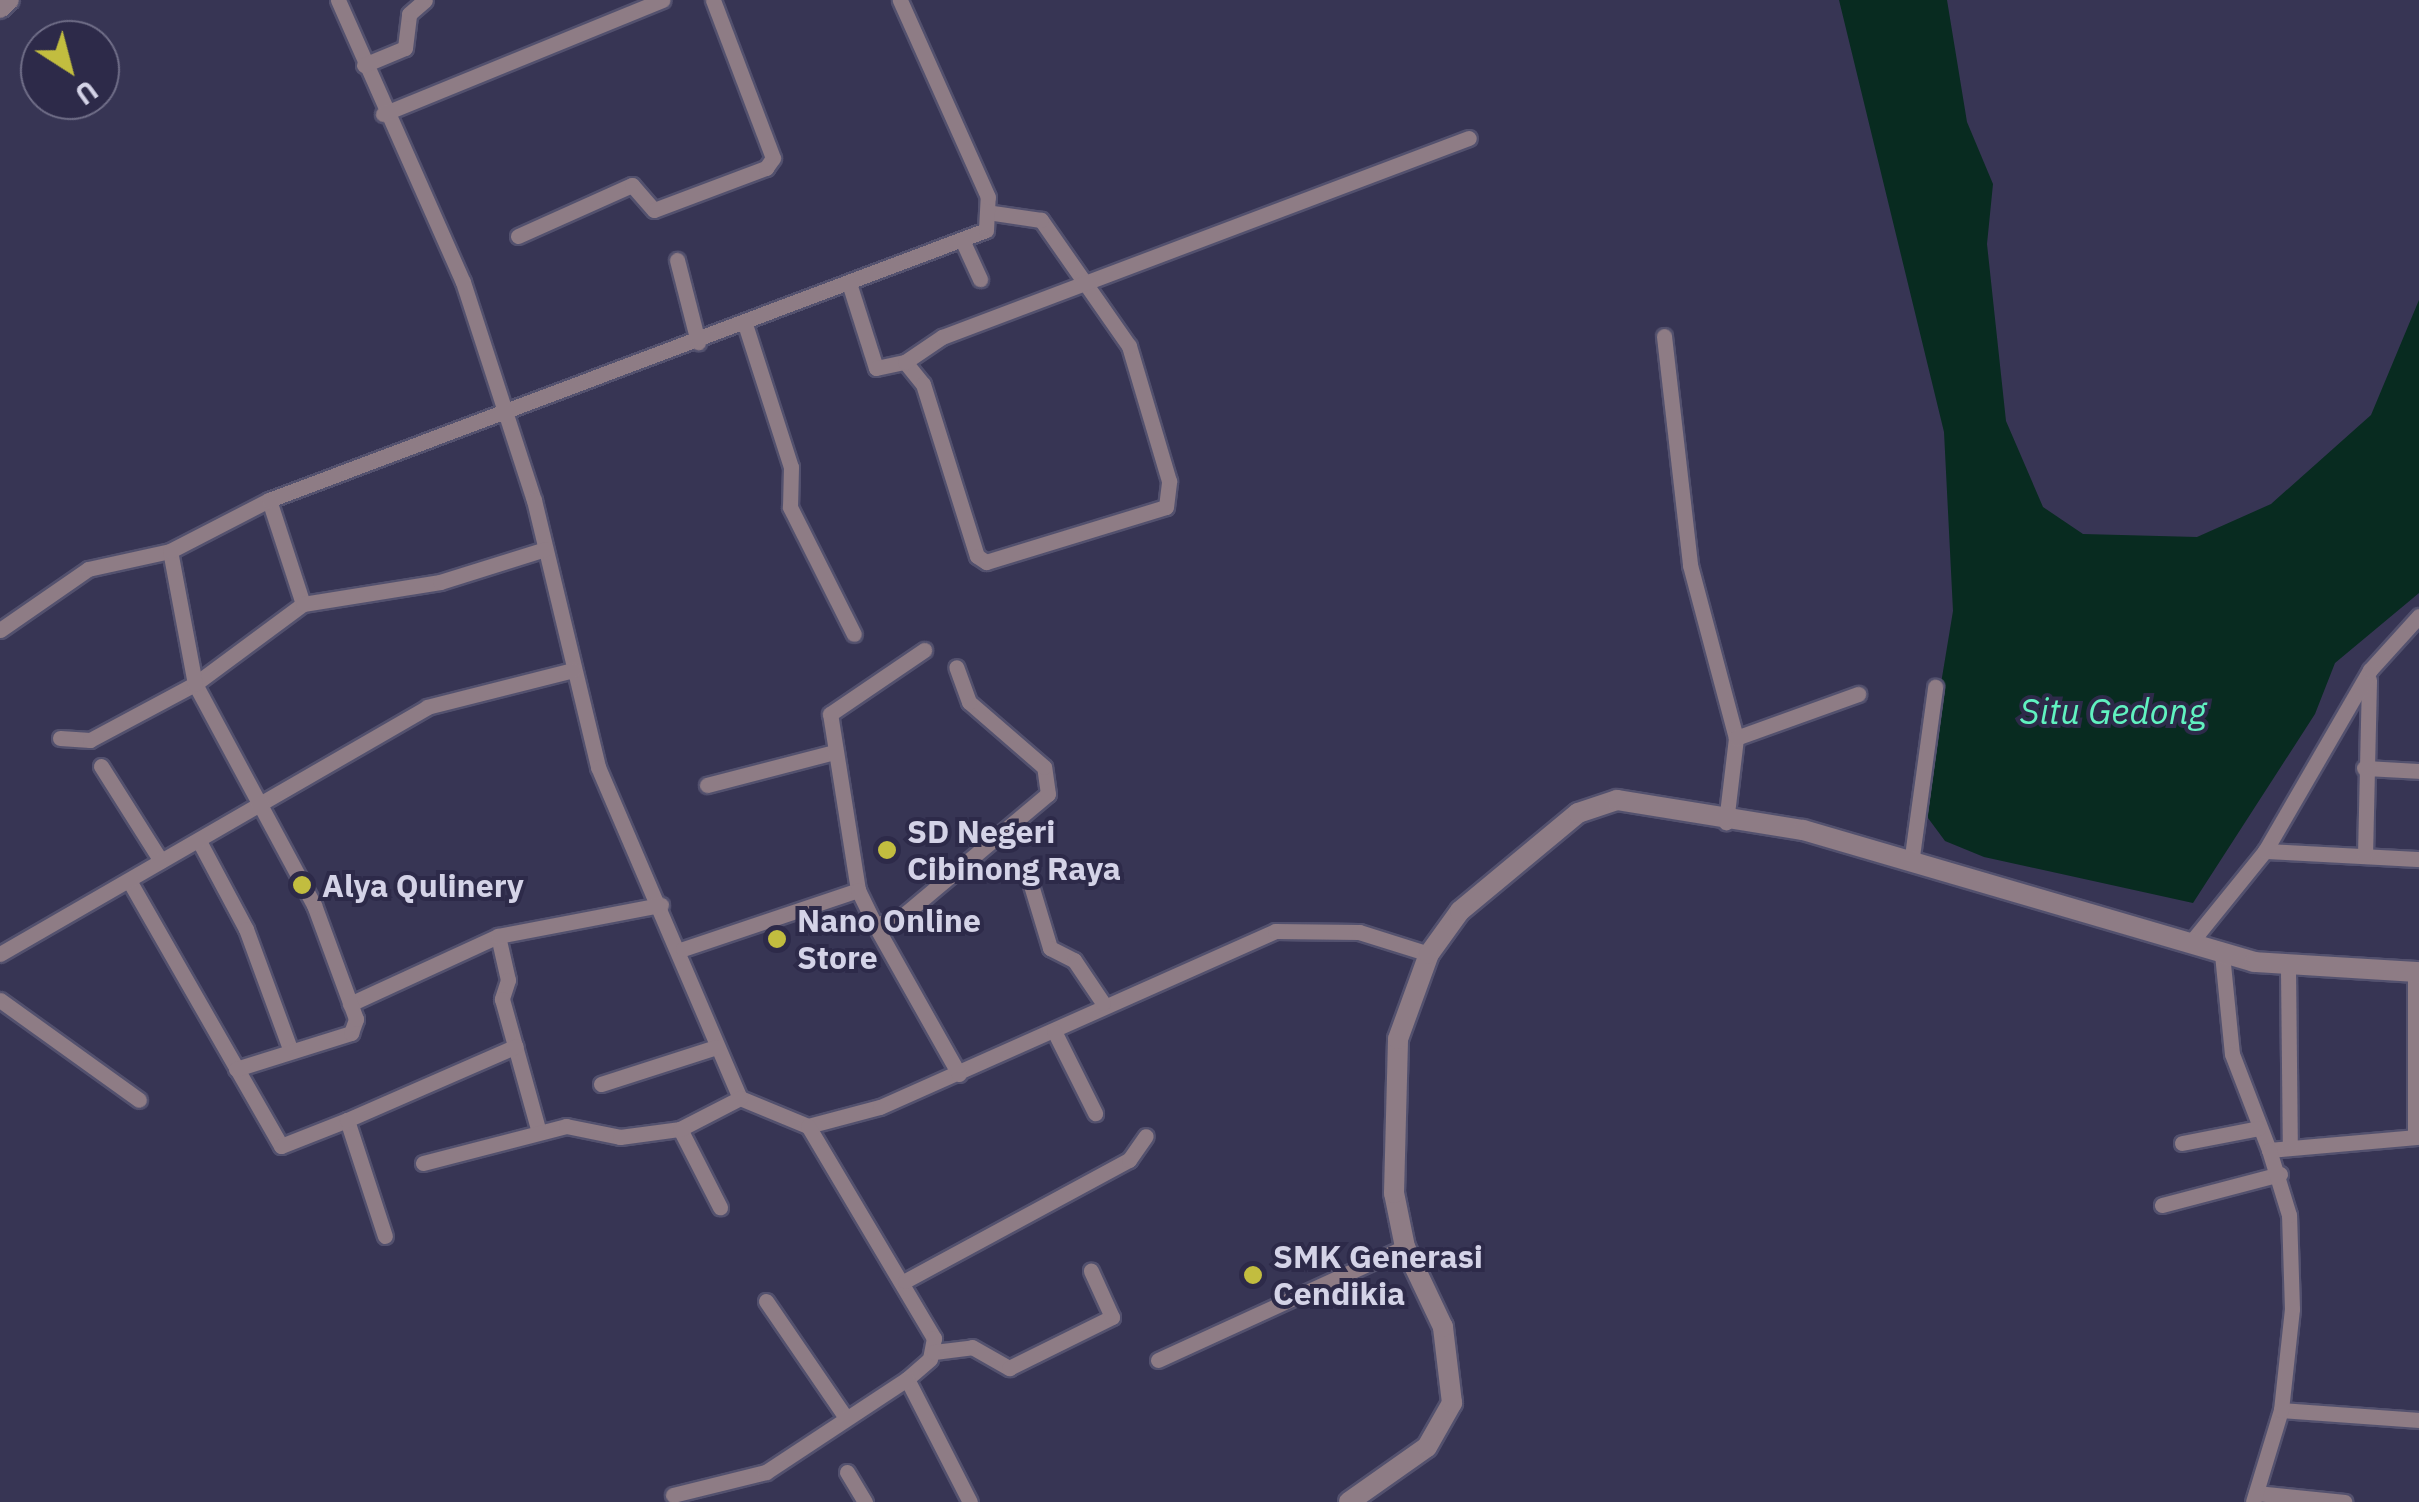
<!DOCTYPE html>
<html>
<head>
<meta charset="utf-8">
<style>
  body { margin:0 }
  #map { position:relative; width:2419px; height:1502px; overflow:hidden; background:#373554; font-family:"IBM Plex Sans",sans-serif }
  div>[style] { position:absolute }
  .water>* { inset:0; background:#082b20 }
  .roads { filter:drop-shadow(2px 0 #53516e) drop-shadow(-2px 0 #53516e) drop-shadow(0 2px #53516e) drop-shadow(0 -2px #53516e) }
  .minor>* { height:15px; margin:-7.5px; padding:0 7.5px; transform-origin:7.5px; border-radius:7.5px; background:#8e7c85 }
  .tertiary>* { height:20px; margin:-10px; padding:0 10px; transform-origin:10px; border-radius:10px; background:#8e7c85 }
  .dots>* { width:28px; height:28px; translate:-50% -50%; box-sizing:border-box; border:5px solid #2d2a49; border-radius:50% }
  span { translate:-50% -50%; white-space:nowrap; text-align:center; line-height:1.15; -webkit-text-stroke:8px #2d2a49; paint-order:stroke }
  .poi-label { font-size:32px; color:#d4d3e7; font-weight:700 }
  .left { translate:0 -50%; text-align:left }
  .water-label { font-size:35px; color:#60f2c0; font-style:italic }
  .north { position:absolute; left:20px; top:20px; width:100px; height:100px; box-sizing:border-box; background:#2d2a49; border:2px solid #706e88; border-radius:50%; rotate:144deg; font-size:28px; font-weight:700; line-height:40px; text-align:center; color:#d4d3e7 }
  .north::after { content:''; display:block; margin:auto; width:35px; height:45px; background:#c2bd3f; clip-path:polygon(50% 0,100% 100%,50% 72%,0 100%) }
</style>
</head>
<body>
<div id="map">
  <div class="water">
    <div style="clip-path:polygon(1839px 0,1947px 0,1967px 122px,1993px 184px,1987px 244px,2006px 421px,2043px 507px,2083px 534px,2197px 537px,2271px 504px,2371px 415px,2419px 300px,2419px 593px,2335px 663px,2315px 714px,2193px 903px,1984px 857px,1945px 841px,1928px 818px,1925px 780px,1953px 611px,1944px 432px)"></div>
  </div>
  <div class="roads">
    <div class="minor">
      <div style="left:338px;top:0;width:308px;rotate:66.1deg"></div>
      <div style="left:463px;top:282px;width:229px;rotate:72deg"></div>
      <div style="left:534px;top:500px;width:275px;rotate:76.5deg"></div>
      <div style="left:598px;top:767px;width:360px;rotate:66.8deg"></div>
      <div style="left:740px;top:1098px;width:74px;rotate:22.4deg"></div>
      <div style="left:808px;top:1126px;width:74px;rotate:-14.8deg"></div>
      <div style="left:880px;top:1107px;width:432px;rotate:-24deg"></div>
      <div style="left:1275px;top:931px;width:84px;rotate:0.7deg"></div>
      <div style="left:1359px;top:932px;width:73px;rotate:17.4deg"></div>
      <div style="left:364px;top:65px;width:44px;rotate:-22.5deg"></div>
      <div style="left:405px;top:48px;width:34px;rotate:-83deg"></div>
      <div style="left:409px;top:14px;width:21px;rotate:-41deg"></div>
      <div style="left:383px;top:114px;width:302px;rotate:-22.2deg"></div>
      <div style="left:518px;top:236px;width:125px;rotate:-24.1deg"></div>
      <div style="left:632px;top:185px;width:33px;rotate:49deg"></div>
      <div style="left:654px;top:210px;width:120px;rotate:-20.6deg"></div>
      <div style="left:766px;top:168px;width:12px;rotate:-55deg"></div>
      <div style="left:773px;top:158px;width:169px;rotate:-110.8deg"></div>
      <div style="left:963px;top:242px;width:41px;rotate:65.3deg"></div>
      <div style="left:677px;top:260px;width:85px;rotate:75.6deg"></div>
      <div style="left:849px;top:283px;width:89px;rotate:72.4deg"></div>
      <div style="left:876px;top:368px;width:30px;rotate:-12deg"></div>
      <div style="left:905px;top:362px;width:28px;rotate:51deg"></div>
      <div style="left:923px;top:384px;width:180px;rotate:72.6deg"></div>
      <div style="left:977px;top:556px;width:11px;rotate:34deg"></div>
      <div style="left:986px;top:562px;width:188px;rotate:-17deg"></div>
      <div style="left:1166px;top:507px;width:26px;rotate:-83deg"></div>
      <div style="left:1169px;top:481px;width:141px;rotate:-106.5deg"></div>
      <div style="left:1129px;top:346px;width:154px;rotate:-124.9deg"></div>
      <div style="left:1041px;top:220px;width:49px;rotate:-171.7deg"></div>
      <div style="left:745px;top:324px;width:150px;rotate:72.2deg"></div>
      <div style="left:791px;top:467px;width:40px;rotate:91.4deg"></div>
      <div style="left:790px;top:507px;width:142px;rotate:63.3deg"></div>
      <div style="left:1664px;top:336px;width:230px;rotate:83.5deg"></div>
      <div style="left:1690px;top:565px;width:179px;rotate:75.1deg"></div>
      <div style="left:1736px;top:738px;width:85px;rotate:96.8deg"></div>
      <div style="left:905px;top:362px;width:45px;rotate:-34deg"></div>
      <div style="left:942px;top:337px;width:563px;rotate:-20.69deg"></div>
      <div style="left:269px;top:500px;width:109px;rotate:71.9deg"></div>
      <div style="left:0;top:630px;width:107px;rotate:-34.7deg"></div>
      <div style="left:88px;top:569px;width:84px;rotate:-12.4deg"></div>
      <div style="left:60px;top:738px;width:30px;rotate:4deg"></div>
      <div style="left:90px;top:740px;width:119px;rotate:-28.1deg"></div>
      <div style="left:195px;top:684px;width:134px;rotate:-36.5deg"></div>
      <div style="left:303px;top:604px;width:139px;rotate:-9.1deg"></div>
      <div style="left:440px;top:582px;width:110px;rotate:-17.4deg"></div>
      <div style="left:1736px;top:738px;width:130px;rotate:-19.8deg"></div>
      <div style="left:101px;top:766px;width:112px;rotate:57.7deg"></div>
      <div style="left:2364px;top:768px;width:55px;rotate:3.1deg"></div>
      <div style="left:707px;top:785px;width:132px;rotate:-14.5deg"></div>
      <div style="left:199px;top:841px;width:100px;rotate:61.9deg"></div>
      <div style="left:246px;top:929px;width:125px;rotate:69.8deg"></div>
      <div style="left:2265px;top:851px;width:154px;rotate:3deg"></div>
      <div style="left:1912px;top:856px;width:171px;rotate:-82.2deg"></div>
      <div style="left:2365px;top:856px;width:176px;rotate:-88.7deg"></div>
      <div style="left:131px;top:884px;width:302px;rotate:60.2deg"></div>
      <div style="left:281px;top:1146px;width:71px;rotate:-21.5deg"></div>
      <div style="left:347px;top:1120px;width:122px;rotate:71.9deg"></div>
      <div style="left:1031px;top:885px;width:66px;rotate:73.2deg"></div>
      <div style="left:1050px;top:948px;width:27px;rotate:27deg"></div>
      <div style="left:1074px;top:960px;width:52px;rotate:56deg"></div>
      <div style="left:858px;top:890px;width:178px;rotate:-99deg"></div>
      <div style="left:830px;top:714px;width:114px;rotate:-34.2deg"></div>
      <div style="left:875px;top:925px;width:171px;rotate:60.6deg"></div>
      <div style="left:498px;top:936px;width:45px;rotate:77.2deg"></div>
      <div style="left:508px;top:980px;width:20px;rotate:108deg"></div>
      <div style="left:502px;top:999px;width:138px;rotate:74.5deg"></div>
      <div style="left:2192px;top:941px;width:116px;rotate:-51deg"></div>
      <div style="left:2265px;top:851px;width:209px;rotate:-59.9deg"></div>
      <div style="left:2370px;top:670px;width:73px;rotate:-47.8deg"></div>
      <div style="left:683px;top:949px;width:185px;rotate:-18.6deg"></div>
      <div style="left:858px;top:890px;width:39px;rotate:64deg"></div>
      <div style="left:875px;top:925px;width:26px;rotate:-16deg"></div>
      <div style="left:900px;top:918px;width:193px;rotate:-40deg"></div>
      <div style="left:1048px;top:794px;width:27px;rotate:-98deg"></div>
      <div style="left:1044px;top:767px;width:99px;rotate:-139.1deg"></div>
      <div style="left:969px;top:702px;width:37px;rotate:-110deg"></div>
      <div style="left:0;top:954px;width:493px;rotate:-30deg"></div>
      <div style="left:427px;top:707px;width:151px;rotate:-14.2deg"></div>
      <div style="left:2222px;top:954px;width:100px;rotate:84.3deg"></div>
      <div style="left:2232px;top:1054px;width:103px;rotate:68.9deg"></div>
      <div style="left:2269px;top:1150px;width:151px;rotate:-5deg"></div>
      <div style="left:2288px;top:969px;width:178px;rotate:89.4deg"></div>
      <div style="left:0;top:1000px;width:171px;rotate:35.7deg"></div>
      <div style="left:350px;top:1004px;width:163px;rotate:-24.7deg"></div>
      <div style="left:498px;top:936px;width:166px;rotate:-10.8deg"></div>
      <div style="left:1054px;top:1031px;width:92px;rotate:63.4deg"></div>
      <div style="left:236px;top:1069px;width:121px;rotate:-17.4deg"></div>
      <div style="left:351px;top:1033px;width:15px;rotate:-70deg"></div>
      <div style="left:356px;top:1019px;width:121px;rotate:-110.2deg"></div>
      <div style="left:314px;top:905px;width:251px;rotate:-118.3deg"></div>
      <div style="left:195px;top:684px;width:135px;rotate:-100.6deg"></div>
      <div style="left:170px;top:551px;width:111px;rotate:-27.3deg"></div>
      <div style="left:269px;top:500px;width:766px;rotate:-20.63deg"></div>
      <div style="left:986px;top:230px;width:33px;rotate:-87deg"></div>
      <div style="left:988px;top:197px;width:216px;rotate:-114.1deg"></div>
      <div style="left:601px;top:1084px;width:121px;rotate:-17.8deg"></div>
      <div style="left:347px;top:1120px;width:184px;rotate:-23.6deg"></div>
      <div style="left:808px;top:1126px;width:247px;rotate:59.3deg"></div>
      <div style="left:934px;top:1338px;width:21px;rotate:101deg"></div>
      <div style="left:930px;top:1359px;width:30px;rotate:139deg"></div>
      <div style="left:907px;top:1379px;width:138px;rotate:62.9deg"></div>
      <div style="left:680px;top:1129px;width:88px;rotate:62.9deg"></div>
      <div style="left:2415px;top:1137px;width:165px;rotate:-90deg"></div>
      <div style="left:2182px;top:1143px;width:78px;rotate:-11deg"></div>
      <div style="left:423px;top:1163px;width:148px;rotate:-14.5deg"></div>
      <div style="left:566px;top:1126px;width:55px;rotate:11.5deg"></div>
      <div style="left:620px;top:1137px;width:61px;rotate:-7.6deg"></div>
      <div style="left:680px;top:1129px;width:68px;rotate:-27.3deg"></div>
      <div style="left:2162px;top:1205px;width:122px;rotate:-14.7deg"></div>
      <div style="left:905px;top:1281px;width:255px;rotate:-28.4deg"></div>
      <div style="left:1129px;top:1160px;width:29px;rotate:-55deg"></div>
      <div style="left:766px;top:1301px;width:138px;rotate:55.6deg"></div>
      <div style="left:934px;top:1352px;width:38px;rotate:-7deg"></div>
      <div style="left:972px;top:1347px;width:43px;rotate:29.6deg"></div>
      <div style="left:1009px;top:1368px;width:115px;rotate:-26.3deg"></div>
      <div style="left:1112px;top:1317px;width:51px;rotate:-114.5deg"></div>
      <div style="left:1158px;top:1360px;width:272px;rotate:-24.6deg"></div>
      <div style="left:2281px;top:1410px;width:138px;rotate:4.1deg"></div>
      <div style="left:847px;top:1472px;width:35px;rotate:59deg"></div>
      <div style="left:2256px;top:1493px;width:89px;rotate:5.8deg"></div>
      <div style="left:673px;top:1495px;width:96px;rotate:-13.9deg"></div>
      <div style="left:766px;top:1472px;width:169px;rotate:-33.4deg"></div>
      <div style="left:2253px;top:1502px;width:96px;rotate:-73.1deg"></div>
      <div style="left:2281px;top:1410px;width:102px;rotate:-83.8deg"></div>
      <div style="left:2292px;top:1309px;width:94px;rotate:-91.8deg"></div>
      <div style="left:2289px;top:1215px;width:68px;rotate:-107.1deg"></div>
    </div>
    <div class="tertiary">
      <div style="left:0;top:8px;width:12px;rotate:-42deg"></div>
      <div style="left:1349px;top:1502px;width:95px;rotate:-35.2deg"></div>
      <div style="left:1427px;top:1447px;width:51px;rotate:-60.4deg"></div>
      <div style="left:1452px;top:1403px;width:77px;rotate:-96.8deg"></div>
      <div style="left:1443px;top:1327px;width:89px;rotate:-115.4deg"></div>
      <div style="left:1405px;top:1247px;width:55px;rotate:-101.5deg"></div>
      <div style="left:1394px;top:1193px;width:154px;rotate:-88.5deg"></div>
      <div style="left:1398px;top:1039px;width:90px;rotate:-70deg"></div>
      <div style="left:1429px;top:954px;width:53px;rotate:-54.2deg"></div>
      <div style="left:1460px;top:911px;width:153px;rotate:-39.7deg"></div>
      <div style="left:1578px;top:813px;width:41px;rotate:-18.4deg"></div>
      <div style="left:1617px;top:800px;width:188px;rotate:9.2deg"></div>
      <div style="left:1803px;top:830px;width:470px;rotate:16.3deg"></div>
      <div style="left:2254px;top:962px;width:165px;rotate:3.5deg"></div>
    </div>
  </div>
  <div class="dots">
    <div style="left:887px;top:850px;background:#c2bd3f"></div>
    <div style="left:302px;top:885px;background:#c2bd3f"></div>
    <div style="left:777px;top:939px;background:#c2bd3f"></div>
    <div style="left:1253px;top:1275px;background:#c2bd3f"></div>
  </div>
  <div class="poi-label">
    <span class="left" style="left:907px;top:850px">SD Negeri<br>Cibinong Raya</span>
    <span class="left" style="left:322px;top:885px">Alya Qulinery</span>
    <span class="left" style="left:797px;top:939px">Nano Online<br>Store</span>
    <span class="left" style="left:1273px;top:1275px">SMK Generasi<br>Cendikia</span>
  </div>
  <div class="water-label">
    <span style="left:2113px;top:711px">Situ Gedong</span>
  </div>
  <div class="north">U</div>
</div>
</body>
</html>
